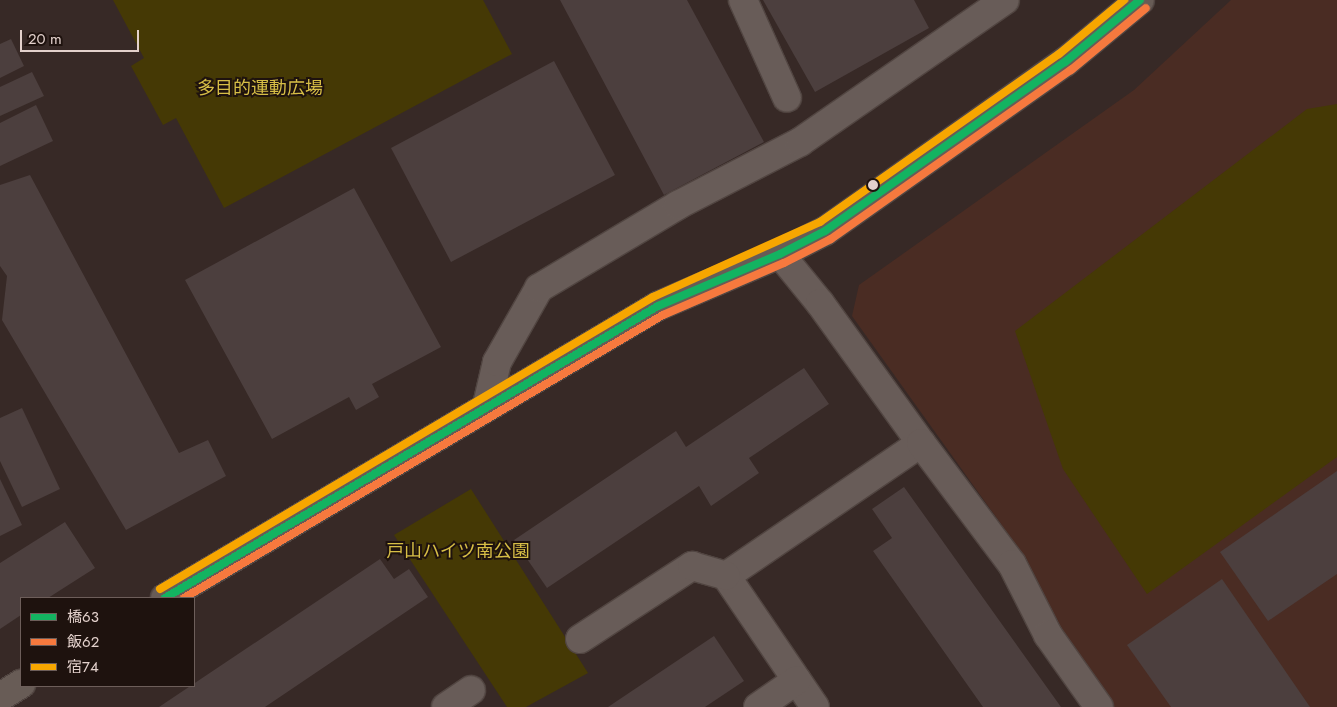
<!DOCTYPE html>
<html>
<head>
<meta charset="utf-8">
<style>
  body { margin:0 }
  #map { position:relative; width:1337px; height:707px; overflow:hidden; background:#372926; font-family:Jost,"Noto Sans JP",sans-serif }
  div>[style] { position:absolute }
  .built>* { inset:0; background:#4a2c23 }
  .green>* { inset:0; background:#453905 }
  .building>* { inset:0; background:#4c3f3e }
  .roads { filter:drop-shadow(1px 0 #514541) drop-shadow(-1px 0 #514541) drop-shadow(0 1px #514541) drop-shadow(0 -1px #514541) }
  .minor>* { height:28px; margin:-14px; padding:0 14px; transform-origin:14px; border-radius:14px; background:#685c58 }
  .major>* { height:28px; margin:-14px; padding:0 14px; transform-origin:14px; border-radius:14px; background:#685c56 }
  .bus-1>* { height:8px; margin:-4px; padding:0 4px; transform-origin:4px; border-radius:4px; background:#13b361 }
  .bus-2>* { height:8px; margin:-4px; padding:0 4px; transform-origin:4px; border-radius:4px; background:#f6793e }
  .bus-3>* { height:8px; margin:-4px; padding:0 4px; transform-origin:4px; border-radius:4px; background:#f7a600 }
  .dots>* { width:14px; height:14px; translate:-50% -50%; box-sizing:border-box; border:2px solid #1e120e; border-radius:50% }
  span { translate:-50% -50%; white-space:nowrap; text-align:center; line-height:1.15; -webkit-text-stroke:4px #1e120e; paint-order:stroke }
  .park-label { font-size:18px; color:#d7be46 }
  .legend { position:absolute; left:20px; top:597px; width:175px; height:90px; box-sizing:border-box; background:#1e120e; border:1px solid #6d5e5a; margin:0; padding:6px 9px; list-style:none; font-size:15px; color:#e3d1cc }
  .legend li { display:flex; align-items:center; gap:10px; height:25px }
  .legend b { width:25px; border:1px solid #6d5e5a }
  .scale { position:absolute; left:20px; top:30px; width:119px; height:22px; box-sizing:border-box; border:2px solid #e3d1cc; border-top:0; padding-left:6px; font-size:15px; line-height:18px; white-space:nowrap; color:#e3d1cc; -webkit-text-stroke:4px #1e120e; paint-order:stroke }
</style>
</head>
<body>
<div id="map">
  <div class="built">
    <div style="clip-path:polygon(1231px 0,1337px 0,1337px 707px,1114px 707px,1061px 630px,1021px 552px,852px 316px,859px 285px,1134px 90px)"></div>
  </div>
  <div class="green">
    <div style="clip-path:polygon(113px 0,483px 0,512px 54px,224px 208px,176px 118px,163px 125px,131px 66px,144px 58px)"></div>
    <div style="clip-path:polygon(1337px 104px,1337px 457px,1147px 594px,1063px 469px,1015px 331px,1307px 109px)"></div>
    <div style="clip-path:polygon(471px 489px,588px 673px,526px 707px,507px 707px,394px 535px)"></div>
  </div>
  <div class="building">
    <div style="clip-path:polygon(560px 0,687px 0,764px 142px,664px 195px)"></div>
    <div style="clip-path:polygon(763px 0,914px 0,929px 28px,815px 92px)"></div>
    <div style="clip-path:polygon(11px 39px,24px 66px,0 78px,0 44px)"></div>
    <div style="clip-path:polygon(554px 61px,615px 175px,451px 262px,391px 148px)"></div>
    <div style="clip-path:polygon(32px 72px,44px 96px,0 116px,0 87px)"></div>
    <div style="clip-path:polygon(36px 105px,53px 141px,0 166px,0 123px)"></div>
    <div style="clip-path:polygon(30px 175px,179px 453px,208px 440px,226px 476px,126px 530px,2px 320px,7px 276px,0 266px,0 185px)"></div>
    <div style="clip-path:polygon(354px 188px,441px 347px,372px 384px,379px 397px,356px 410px,349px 397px,272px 439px,185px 280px)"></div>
    <div style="clip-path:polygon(804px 368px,829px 404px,749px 458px,759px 473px,711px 506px,699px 486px,547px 588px,514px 540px,676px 431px,686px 447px)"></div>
    <div style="clip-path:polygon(22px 408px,60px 489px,22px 507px,0 461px,0 418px)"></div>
    <div style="clip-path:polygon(1337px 471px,1337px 574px,1268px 621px,1220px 552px)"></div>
    <div style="clip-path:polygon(0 479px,22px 525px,0 536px)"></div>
    <div style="clip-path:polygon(904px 487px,1061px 707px,983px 707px,873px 551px,892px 538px,872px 509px)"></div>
    <div style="clip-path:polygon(65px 522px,95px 568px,48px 598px,21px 598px,21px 615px,0 629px,0 563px)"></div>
    <div style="clip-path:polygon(380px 559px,394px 579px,409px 569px,428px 597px,265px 707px,159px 707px)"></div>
    <div style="clip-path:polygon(1222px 579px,1310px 707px,1171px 707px,1127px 645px)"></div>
    <div style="clip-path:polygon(714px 636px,744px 681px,705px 707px,608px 707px)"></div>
  </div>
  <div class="roads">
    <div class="minor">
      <div style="left:743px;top:0;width:107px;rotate:65.8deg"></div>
      <div style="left:780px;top:254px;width:63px;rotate:50.8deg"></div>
      <div style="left:820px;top:303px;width:173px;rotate:54.2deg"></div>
      <div style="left:921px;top:443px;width:236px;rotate:145.7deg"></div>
      <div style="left:726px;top:576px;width:158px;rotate:55.8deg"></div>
      <div style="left:487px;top:405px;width:44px;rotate:-76.9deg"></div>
      <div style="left:497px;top:362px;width:85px;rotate:-60.4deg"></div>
      <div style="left:539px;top:288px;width:162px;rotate:-30.8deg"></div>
      <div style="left:678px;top:205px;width:137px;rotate:-27.3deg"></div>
      <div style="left:800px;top:142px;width:249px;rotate:-34.7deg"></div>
      <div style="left:921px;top:443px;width:151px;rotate:53.1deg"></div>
      <div style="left:1012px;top:564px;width:80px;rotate:63.1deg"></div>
      <div style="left:1048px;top:635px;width:88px;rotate:54.7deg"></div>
      <div style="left:580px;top:639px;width:134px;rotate:-33.1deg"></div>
      <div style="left:692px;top:566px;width:35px;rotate:16deg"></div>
      <div style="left:446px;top:707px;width:30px;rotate:-34deg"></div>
      <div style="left:758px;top:707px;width:47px;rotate:-34.7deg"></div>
    </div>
    <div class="major">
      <div style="left:165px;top:598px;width:573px;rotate:-30.64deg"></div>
      <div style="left:658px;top:306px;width:133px;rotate:-23.1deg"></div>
      <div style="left:780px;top:254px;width:51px;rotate:-27.1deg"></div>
      <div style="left:825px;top:231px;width:294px;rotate:-35.2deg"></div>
      <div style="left:1065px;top:62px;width:97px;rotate:-39.6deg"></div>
      <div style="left:0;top:697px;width:25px;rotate:-32deg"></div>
    </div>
  </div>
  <div class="bus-1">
    <div style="left:165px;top:598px;width:573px;rotate:-30.64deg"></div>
    <div style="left:658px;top:306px;width:133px;rotate:-23.1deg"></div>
    <div style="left:780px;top:254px;width:51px;rotate:-27.1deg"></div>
    <div style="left:825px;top:231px;width:294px;rotate:-35.2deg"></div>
    <div style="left:1065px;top:62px;width:97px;rotate:-39.6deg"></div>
  </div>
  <div class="bus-2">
    <div style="left:184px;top:598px;width:556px;rotate:-30.58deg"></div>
    <div style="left:663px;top:315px;width:132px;rotate:-23.3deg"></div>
    <div style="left:784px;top:263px;width:53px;rotate:-27.1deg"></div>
    <div style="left:831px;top:239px;width:294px;rotate:-35.2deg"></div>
    <div style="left:1071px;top:70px;width:97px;rotate:-39.6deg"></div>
  </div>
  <div class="bus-3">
    <div style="left:160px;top:589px;width:573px;rotate:-30.64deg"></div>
    <div style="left:653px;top:297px;width:183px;rotate:-24.2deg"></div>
    <div style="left:820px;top:222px;width:292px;rotate:-35.1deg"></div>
    <div style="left:1059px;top:54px;width:85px;rotate:-39.7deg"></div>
  </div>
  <div class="dots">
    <div style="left:873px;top:185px;background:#e3d1cc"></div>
  </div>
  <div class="park-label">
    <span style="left:260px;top:88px">多目的運動広場</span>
    <span style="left:458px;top:551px">戸山ハイツ南公園</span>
  </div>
  <ul class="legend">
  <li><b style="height:6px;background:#13b361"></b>橋63</li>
  <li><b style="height:6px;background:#f6793e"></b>飯62</li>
  <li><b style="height:6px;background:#f7a600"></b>宿74</li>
  </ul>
  <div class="scale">20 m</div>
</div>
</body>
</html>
